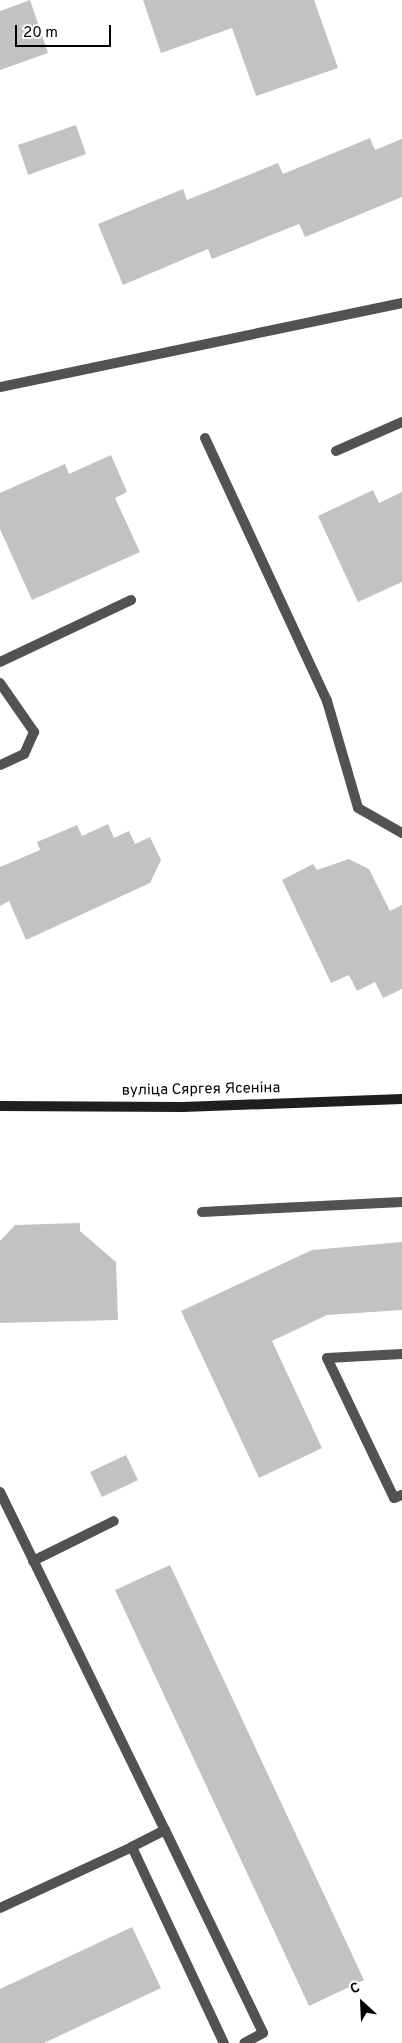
<!DOCTYPE html>
<html>
<head>
<meta charset="utf-8">
<style>
  body { margin:0 }
  #map { position:relative; width:402px; height:2043px; overflow:hidden; background:#fff; font-family:Overpass,sans-serif }
  div>[style] { position:absolute }
  .building>* { inset:0; background:#c2c2c2 }
  .lane>* { height:10px; margin:-5px; padding:0 5px; transform-origin:5px; border-radius:5px; background:#525252 }
  .secondary>* { height:10px; margin:-5px; padding:0 5px; transform-origin:5px; border-radius:5px; background:#1f1f1f }
  span { translate:-50% -50%; white-space:nowrap; text-align:center; line-height:1.15; -webkit-text-stroke:4px #fff; paint-order:stroke }
  .street-label { font-size:15px; color:#000 }
  .north { position:absolute; left:337px; top:1978px; width:50px; height:50px; -webkit-text-stroke:4px #fff; paint-order:stroke; rotate:335deg; font-size:14px; font-weight:700; line-height:20px; text-align:center; color:#000 }
  .north::after { content:''; display:block; margin:auto; width:18px; height:22px; background:#000; clip-path:polygon(50% 0,100% 100%,50% 72%,0 100%) }
  .scale { position:absolute; left:15px; top:25px; width:96px; height:22px; box-sizing:border-box; border:2px solid #000; border-top:0; padding-left:6px; font-size:15px; line-height:18px; white-space:nowrap; color:#000; -webkit-text-stroke:4px #fff; paint-order:stroke }
</style>
</head>
<body>
<div id="map">
  <div class="building">
    <div style="clip-path:polygon(30px 0,48px 53px,0 70px,0 11px)"></div>
    <div style="clip-path:polygon(143px 0,314px 0,338px 68px,256px 96px,232px 28px,161px 53px)"></div>
    <div style="clip-path:polygon(76px 125px,86px 154px,28px 175px,18px 145px)"></div>
    <div style="clip-path:polygon(370px 138px,375px 150px,402px 139px,402px 197px,305px 237px,299px 224px,212px 259px,208px 249px,123px 285px,98px 224px,183px 189px,187px 200px,278px 163px,283px 174px)"></div>
    <div style="clip-path:polygon(111px 455px,127px 492px,115px 498px,140px 552px,32px 600px,0 529px,0 493px,65px 464px,69px 474px)"></div>
    <div style="clip-path:polygon(373px 490px,379px 503px,402px 492px,402px 582px,358px 602px,318px 516px)"></div>
    <div style="clip-path:polygon(108px 824px,114px 838px,129px 831px,135px 844px,150px 837px,161px 860px,150px 883px,26px 940px,9px 901px,0 906px,0 867px,40px 850px,37px 842px,77px 825px,82px 836px)"></div>
    <div style="clip-path:polygon(349px 859px,369px 869px,390px 911px,402px 905px,402px 989px,383px 998px,375px 982px,357px 991px,349px 975px,331px 983px,282px 880px,313px 864px,317px 870px)"></div>
    <div style="clip-path:polygon(80px 1223px,80px 1231px,116px 1262px,118px 1320px,0 1323px,0 1241px,15px 1225px)"></div>
    <div style="clip-path:polygon(402px 1242px,402px 1310px,327px 1315px,272px 1341px,322px 1448px,259px 1478px,181px 1311px,312px 1250px)"></div>
    <div style="clip-path:polygon(126px 1455px,138px 1480px,102px 1497px,90px 1472px)"></div>
    <div style="clip-path:polygon(170px 1565px,364px 1980px,309px 2006px,115px 1590px)"></div>
    <div style="clip-path:polygon(132px 1927px,161px 1988px,44px 2043px,0 2043px,0 1989px)"></div>
  </div>
  <div class="lane">
    <div style="left:0;top:387px;width:411px;rotate:-11.8deg"></div>
    <div style="left:205px;top:438px;width:290px;rotate:65.1deg"></div>
    <div style="left:327px;top:701px;width:111px;rotate:73.8deg"></div>
    <div style="left:358px;top:808px;width:51px;rotate:29.6deg"></div>
    <div style="left:336px;top:451px;width:72px;rotate:-23.7deg"></div>
    <div style="left:0;top:662px;width:145px;rotate:-25.3deg"></div>
    <div style="left:0;top:683px;width:60px;rotate:55.2deg"></div>
    <div style="left:34px;top:732px;width:24px;rotate:114deg"></div>
    <div style="left:24px;top:754px;width:26px;rotate:155deg"></div>
    <div style="left:202px;top:1212px;width:200px;rotate:-2.9deg"></div>
    <div style="left:402px;top:1354px;width:75px;rotate:176.9deg"></div>
    <div style="left:327px;top:1358px;width:155px;rotate:64.4deg"></div>
    <div style="left:394px;top:1498px;width:9px;rotate:-21deg"></div>
    <div style="left:0;top:1492px;width:376px;rotate:64deg"></div>
    <div style="left:165px;top:1830px;width:37px;rotate:153deg"></div>
    <div style="left:132px;top:1847px;width:217px;rotate:64.9deg"></div>
    <div style="left:33px;top:1561px;width:90px;rotate:-26.3deg"></div>
    <div style="left:165px;top:1830px;width:225px;rotate:64.2deg"></div>
    <div style="left:263px;top:2033px;width:21px;rotate:152deg"></div>
    <div style="left:0;top:1908px;width:145px;rotate:-24.8deg"></div>
  </div>
  <div class="secondary">
    <div style="left:0;top:1106px;width:183px;rotate:0.3deg"></div>
    <div style="left:183px;top:1107px;width:219px;rotate:-2.1deg"></div>
  </div>
  <div class="street-label">
    <span style="left:201px;top:1090px;rotate:-1deg">вуліца Сяргея Ясеніна</span>
  </div>
  <div class="north">С</div>
  <div class="scale">20 m</div>
</div>
</body>
</html>
